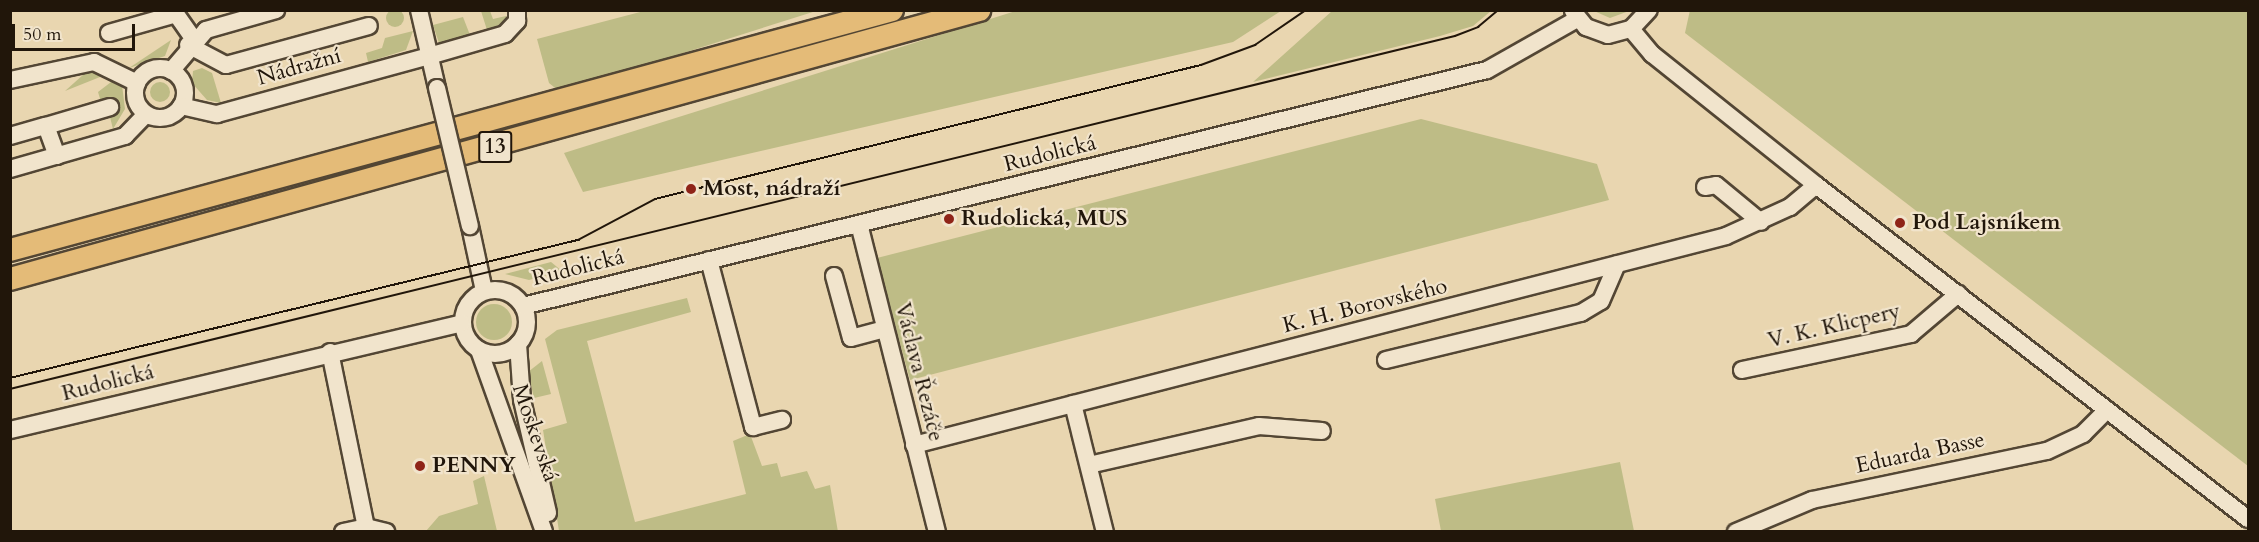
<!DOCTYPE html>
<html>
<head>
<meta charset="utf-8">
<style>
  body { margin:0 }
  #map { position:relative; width:2259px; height:542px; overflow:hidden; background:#e9d6b0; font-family:Cardo,serif }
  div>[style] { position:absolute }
  .green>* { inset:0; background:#bebc86 }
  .round { border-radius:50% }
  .roads { filter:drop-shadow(2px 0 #534634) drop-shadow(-2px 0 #534634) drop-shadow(0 2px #534634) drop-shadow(0 -2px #534634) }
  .minor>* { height:16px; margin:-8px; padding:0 8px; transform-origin:8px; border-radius:8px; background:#f1e4cc }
  .minor>.ring { margin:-8px; padding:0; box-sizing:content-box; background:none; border:16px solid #f1e4cc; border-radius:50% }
  .highway>* { height:22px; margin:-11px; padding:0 11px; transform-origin:11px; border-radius:11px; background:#e4bb78 }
  .tram>* { height:1.5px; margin:-0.75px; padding:0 0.75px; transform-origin:0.75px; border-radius:0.75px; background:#21160a }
  .bridges { filter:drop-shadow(2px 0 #534634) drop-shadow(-2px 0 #534634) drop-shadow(0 2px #534634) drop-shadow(0 -2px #534634) }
  .minor-bridge>* { height:16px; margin:-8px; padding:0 8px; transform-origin:8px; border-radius:8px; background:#f1e4cc }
  .dots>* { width:16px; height:16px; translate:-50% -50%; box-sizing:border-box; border:3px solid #f1e4cc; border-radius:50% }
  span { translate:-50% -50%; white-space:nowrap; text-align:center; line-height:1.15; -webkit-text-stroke:4.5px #f1e4cc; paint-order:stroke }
  .shield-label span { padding:2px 4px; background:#f1e4cc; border:2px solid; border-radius:4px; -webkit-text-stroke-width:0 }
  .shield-label { font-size:21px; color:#21160a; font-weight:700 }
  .street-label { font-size:22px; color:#21160a }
  .poi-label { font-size:22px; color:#21160a; font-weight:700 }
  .left { translate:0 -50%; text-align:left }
  .frame { position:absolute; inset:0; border:12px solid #21160a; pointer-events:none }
  .scale { position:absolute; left:12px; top:24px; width:123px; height:27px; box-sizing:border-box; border:3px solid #21160a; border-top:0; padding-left:8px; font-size:18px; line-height:21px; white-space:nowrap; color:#21160a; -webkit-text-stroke:4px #f1e4cc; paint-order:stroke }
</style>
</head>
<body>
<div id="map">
  <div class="green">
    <div class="round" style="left:386px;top:9px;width:18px;height:18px"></div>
    <div style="clip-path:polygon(1019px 10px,1281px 11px,1233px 42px,583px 192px,564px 153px)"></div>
    <div style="clip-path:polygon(1690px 10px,2248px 11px,2248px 466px,1685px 33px)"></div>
    <div style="clip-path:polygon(481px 11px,490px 11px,493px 19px,506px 16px,506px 22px,487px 30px)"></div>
    <div style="clip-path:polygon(644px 11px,816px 11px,560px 92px,549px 83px,537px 39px)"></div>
    <div style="clip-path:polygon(1332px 11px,1332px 10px,1491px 11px,1473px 26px,1440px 36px,1253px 82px)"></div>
    <div style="clip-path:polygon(1594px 11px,1629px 11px,1610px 18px)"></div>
    <div style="clip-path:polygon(463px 17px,470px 35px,439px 43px,433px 25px)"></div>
    <div style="clip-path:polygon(413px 31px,406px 50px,368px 62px,366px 53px,382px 48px,385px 38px)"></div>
    <div style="clip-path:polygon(171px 40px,165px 56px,129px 68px)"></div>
    <div style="clip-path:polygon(202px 68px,212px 73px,221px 103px,207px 100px,192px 83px,193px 71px)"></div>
    <div style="clip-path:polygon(93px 72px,105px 75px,65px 91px,84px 74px)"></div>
    <div style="clip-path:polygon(115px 79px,122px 85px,125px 109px,113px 129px,110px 117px,116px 110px,101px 102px,98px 92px)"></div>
    <div class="round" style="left:150px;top:82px;width:20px;height:20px"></div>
    <div style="clip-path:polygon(1421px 119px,1597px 164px,1609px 200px,910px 380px,877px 258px)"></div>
    <div style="clip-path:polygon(551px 262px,562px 271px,529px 280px,505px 274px)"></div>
    <div style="clip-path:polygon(687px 298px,691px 312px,587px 341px,635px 522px,746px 494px,733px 441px,750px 434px,762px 466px,777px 463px,781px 477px,807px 471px,815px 489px,830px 485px,838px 532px,559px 531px,543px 430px,567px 423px,545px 339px,557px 330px)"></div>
    <div class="round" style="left:476px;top:304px;width:36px;height:36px"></div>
    <div style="clip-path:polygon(542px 361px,551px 394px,534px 398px,528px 372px)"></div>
    <div style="clip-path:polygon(1620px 462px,1634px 531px,1441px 531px,1435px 499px)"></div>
    <div style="clip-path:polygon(484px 476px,497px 531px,426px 531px,439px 516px,478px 504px,473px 481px)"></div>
  </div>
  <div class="roads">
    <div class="minor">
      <div style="left:419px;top:10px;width:80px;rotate:77deg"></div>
      <div style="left:1573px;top:11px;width:21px;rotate:51deg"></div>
      <div style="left:1586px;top:27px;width:23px;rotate:20deg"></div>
      <div style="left:1608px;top:35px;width:24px;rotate:-15deg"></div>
      <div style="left:1631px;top:29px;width:26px;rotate:-47deg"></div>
      <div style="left:1631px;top:29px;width:33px;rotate:50deg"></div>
      <div style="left:1652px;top:54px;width:210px;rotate:38.6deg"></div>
      <div style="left:1816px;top:185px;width:546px;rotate:37.71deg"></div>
      <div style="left:109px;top:33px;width:70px;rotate:-15.8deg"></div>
      <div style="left:176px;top:14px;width:32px;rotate:55deg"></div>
      <div style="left:188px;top:45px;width:43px;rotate:27.8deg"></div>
      <div style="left:226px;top:65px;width:148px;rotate:-15.3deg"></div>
      <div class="ring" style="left:135px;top:68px;width:34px;height:34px"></div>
      <div style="left:171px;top:71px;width:54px;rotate:-49.5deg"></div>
      <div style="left:206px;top:30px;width:73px;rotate:-15.9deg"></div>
      <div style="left:10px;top:80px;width:86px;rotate:-12.1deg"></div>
      <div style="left:94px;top:62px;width:48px;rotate:26deg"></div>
      <div style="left:181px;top:106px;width:37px;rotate:13deg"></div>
      <div style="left:217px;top:114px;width:220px;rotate:-15.3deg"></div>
      <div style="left:429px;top:56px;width:79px;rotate:-16.1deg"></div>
      <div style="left:505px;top:34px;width:18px;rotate:-47deg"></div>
      <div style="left:517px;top:21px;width:11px;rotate:-90deg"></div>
      <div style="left:10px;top:136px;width:37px;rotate:-16deg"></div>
      <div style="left:57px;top:156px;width:32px;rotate:-110deg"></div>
      <div style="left:46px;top:126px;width:67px;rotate:-16.5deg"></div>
      <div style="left:10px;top:169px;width:120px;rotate:-16deg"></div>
      <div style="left:125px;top:136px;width:30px;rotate:-46deg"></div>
      <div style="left:1705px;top:187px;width:11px;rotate:-10deg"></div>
      <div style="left:1716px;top:185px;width:58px;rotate:39.4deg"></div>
      <div style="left:859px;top:224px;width:318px;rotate:75.8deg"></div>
      <div style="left:470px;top:226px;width:66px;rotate:77.8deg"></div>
      <div style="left:709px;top:260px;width:173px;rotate:75.2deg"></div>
      <div style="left:753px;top:427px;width:30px;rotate:-14deg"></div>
      <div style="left:834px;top:276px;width:64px;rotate:74.7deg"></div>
      <div style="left:851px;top:338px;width:34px;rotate:-15deg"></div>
      <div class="ring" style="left:463px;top:290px;width:48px;height:48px"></div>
      <div style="left:523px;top:306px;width:992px;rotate:-13.76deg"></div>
      <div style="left:1487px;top:70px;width:103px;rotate:-29.5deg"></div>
      <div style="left:518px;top:344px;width:56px;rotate:85.9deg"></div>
      <div style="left:522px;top:400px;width:116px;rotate:77deg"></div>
      <div style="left:479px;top:350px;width:193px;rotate:70.3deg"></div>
      <div style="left:330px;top:352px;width:179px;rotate:78.4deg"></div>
      <div style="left:1386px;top:360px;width:201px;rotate:-13.6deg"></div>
      <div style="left:1581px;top:313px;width:23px;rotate:-31deg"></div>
      <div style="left:1601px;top:301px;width:40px;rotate:-66.6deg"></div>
      <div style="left:1742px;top:370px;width:173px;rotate:-12deg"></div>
      <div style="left:1911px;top:334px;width:62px;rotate:-40.4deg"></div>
      <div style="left:1073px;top:404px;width:132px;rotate:76deg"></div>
      <div style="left:10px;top:430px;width:464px;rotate:-13.3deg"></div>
      <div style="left:914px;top:445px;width:838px;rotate:-14.43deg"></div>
      <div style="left:1726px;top:236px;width:70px;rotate:-24.4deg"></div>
      <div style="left:1790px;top:207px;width:34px;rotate:-40deg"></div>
      <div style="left:1089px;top:465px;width:174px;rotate:-12.9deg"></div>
      <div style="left:1259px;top:426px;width:63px;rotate:4.5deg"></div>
      <div style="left:343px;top:532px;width:24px;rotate:-12deg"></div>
      <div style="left:366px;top:527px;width:21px;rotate:14deg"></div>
      <div style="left:1736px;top:532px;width:82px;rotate:-22.8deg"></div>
      <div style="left:1812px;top:500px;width:240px;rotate:-11.8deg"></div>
      <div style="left:2047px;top:451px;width:40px;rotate:-25deg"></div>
      <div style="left:2083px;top:434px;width:34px;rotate:-45deg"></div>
    </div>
    <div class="highway">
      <div style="left:10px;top:250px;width:914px;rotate:-15.22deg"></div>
      <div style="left:10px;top:279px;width:1006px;rotate:-15.51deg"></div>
    </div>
  </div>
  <div class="tram">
    <div style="left:10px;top:378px;width:585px;rotate:-13.66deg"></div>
    <div style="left:578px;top:240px;width:87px;rotate:-28deg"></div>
    <div style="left:655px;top:199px;width:562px;rotate:-13.79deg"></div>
    <div style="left:1201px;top:65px;width:58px;rotate:-20.3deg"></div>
    <div style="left:1255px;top:45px;width:62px;rotate:-34.5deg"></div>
    <div style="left:10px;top:389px;width:1487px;rotate:-13.73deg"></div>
    <div style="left:1455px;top:36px;width:25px;rotate:-21deg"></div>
    <div style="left:1478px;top:27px;width:26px;rotate:-40deg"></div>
  </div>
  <div class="bridges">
    <div class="minor-bridge">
      <div style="left:437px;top:88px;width:142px;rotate:76.6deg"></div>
    </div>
  </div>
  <div class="dots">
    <div style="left:691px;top:189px;background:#8f2418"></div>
    <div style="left:949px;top:219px;background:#8f2418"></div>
    <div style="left:1900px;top:223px;background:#8f2418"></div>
    <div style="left:420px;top:466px;background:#8f2418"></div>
  </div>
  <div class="shield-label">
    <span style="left:495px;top:147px">13</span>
  </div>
  <div class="street-label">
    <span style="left:299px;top:67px;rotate:-16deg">Nádražní</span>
    <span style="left:1050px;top:154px;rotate:-14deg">Rudolická</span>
    <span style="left:578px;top:268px;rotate:-14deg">Rudolická</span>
    <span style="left:1365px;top:306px;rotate:-14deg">K. H. Borovského</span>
    <span style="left:1834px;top:326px;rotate:-13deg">V. K. Klicpery</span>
    <span style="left:919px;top:372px;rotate:76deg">Václava Řezáče</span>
    <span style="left:108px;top:383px;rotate:-14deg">Rudolická</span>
    <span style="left:535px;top:433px;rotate:71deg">Moskevská</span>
    <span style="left:1920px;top:453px;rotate:-12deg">Eduarda Basse</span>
  </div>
  <div class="poi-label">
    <span class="left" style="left:703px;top:189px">Most, nádraží</span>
    <span class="left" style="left:961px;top:219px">Rudolická, MUS</span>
    <span class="left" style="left:1912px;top:223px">Pod Lajsníkem</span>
    <span class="left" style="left:432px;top:466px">PENNY</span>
  </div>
  <div class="frame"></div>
  <div class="scale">50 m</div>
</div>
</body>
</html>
